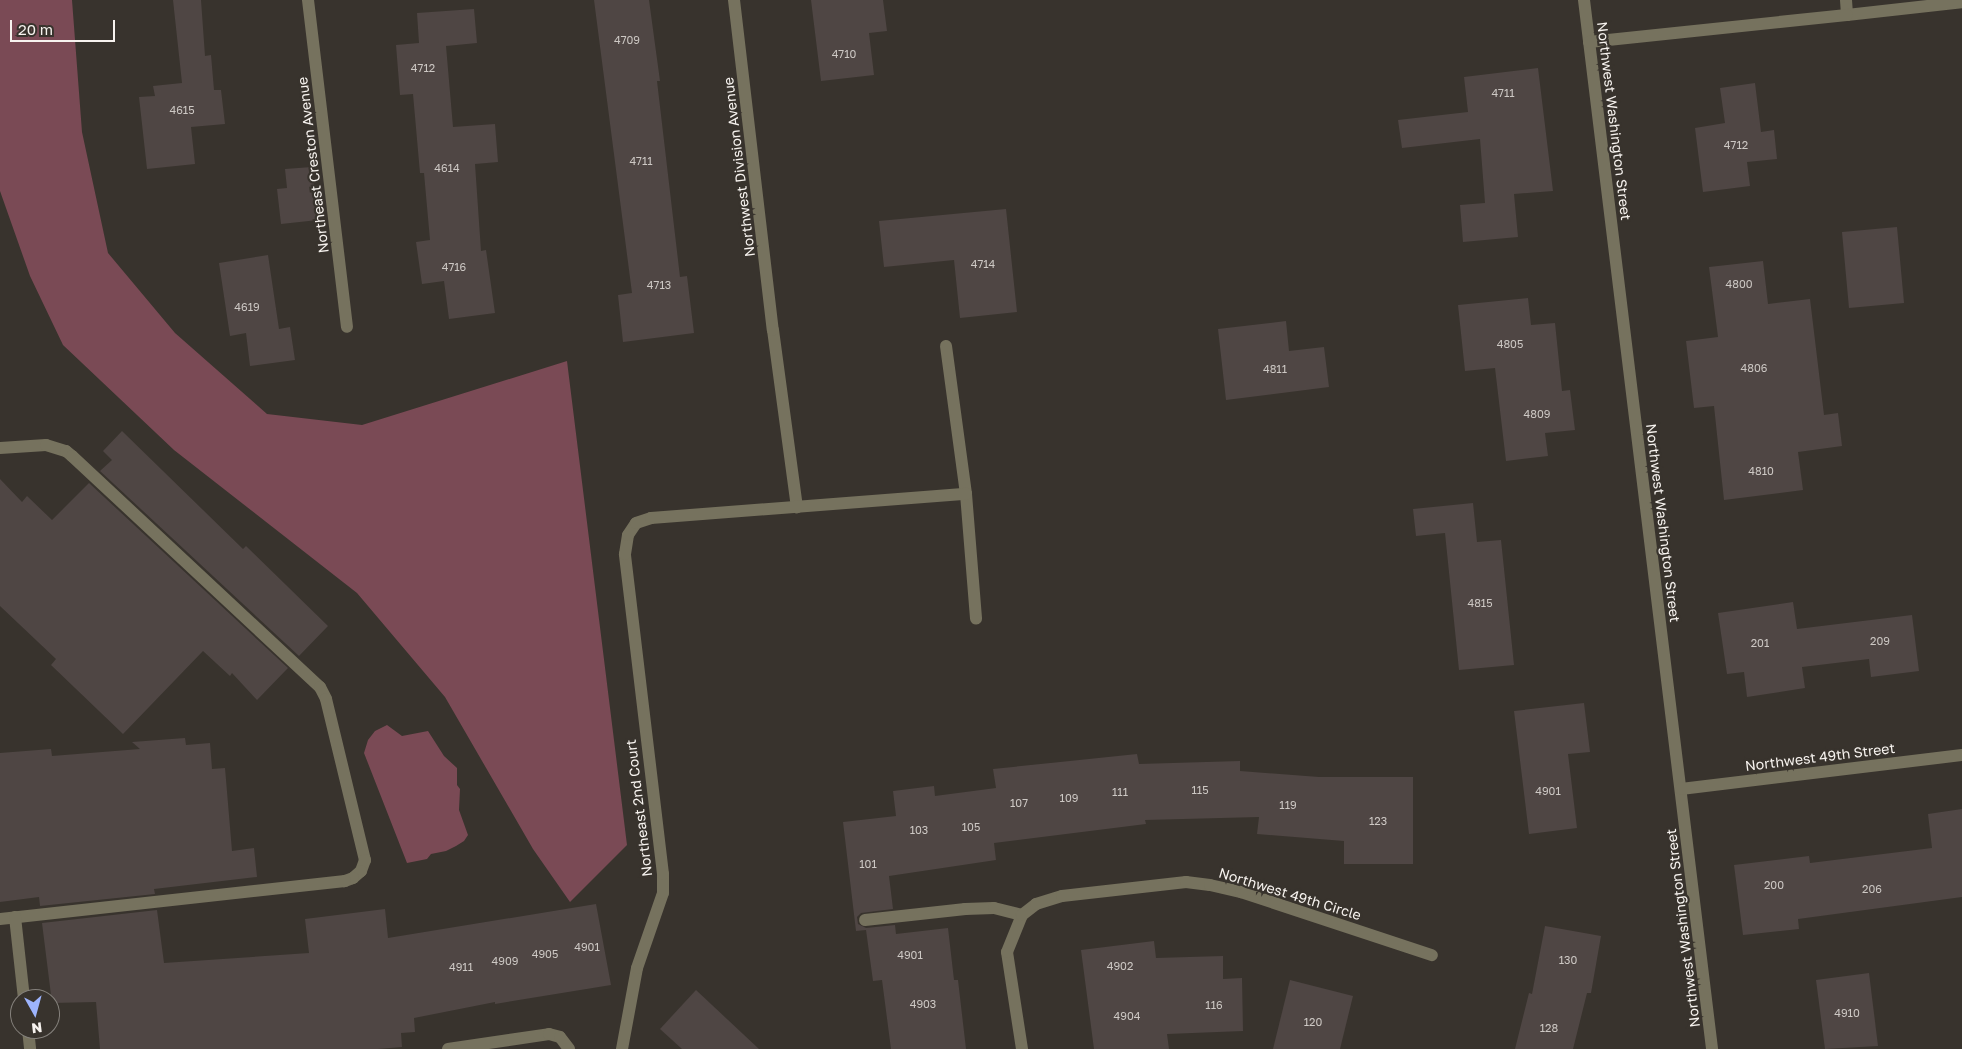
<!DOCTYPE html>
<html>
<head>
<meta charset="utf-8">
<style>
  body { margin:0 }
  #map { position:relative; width:1962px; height:1049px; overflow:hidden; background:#38332d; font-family:"Golos Text",sans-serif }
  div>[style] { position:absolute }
  .green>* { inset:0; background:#7a4a55 }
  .building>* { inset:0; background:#4f4644 }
  .lane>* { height:12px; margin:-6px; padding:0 6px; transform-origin:6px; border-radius:6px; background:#76725e }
  .street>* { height:12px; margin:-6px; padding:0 6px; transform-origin:6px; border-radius:6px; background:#76725e }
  span { translate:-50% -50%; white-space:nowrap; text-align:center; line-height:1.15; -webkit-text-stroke:4.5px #38332d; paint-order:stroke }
  .number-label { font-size:11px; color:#cdc8c4 }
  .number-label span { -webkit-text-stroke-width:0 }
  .street-label { font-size:14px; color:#f7f3ef }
  .north { position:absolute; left:10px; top:989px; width:50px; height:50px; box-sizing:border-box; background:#38332d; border:1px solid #84807b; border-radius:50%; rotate:173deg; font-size:14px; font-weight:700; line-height:20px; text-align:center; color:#f7f3ef }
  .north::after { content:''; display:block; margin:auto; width:18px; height:22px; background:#9db4fd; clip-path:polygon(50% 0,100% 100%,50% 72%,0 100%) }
  .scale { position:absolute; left:10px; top:20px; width:105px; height:22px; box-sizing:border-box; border:2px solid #f7f3ef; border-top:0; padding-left:6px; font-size:15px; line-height:18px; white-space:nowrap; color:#f7f3ef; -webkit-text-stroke:4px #38332d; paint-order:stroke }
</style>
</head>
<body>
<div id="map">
  <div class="green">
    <div style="clip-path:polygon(0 0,72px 0,82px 132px,108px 253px,175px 333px,267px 414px,362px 425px,567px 361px,627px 845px,570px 902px,533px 849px,445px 697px,357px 593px,174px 450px,63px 345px,30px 276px,0 191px)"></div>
    <div style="clip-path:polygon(387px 725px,402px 736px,428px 731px,444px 756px,457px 768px,457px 785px,460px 789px,459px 810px,468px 835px,464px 841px,456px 846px,446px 851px,431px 854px,427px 859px,407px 863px,364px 753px,368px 740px,375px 731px)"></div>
  </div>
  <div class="building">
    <div style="clip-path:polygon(173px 0,201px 0,205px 56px,211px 55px,214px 90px,221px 90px,225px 124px,191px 127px,195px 164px,147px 169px,139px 97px,155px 96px,153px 86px,182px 83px)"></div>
    <div style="clip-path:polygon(594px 0,649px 0,660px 81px,657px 81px,680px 277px,687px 276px,694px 333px,623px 342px,618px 295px,632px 293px)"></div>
    <div style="clip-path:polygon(811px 0,883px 0,887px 31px,869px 33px,874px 75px,821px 81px)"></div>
    <div style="clip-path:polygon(474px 9px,477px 43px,446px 46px,453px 127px,495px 124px,498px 162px,475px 164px,481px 251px,486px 250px,495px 313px,449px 319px,444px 281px,422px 284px,416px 242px,430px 240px,424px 173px,420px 173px,413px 94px,400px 95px,396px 45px,419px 43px,417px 13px)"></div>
    <div style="clip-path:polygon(1538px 68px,1553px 191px,1514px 194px,1518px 237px,1463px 242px,1460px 205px,1485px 203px,1480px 139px,1402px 148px,1398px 120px,1468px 112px,1464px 77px)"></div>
    <div style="clip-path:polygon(1755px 83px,1761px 132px,1774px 130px,1777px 159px,1747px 162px,1750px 186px,1703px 192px,1695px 128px,1725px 123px,1720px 88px)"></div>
    <div style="clip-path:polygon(312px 167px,318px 220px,281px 224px,277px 189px,287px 188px,285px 169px)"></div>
    <div style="clip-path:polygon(1006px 209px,1017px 312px,960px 318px,954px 260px,884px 267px,879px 221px)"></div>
    <div style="clip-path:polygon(1897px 227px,1904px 303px,1849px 308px,1842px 232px)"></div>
    <div style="clip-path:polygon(268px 255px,279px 329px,290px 327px,295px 360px,250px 366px,246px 333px,230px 336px,219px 263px)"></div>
    <div style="clip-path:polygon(1763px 261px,1768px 304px,1810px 299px,1824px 415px,1838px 413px,1842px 446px,1798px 452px,1803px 490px,1724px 500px,1714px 406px,1694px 408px,1686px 341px,1718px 337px,1709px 267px)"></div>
    <div style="clip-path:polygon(1528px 298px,1531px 325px,1555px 323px,1562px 391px,1570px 390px,1575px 430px,1545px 433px,1548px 456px,1506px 461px,1495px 368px,1465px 371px,1458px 305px)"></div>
    <div style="clip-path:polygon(1286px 321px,1289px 351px,1324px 347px,1329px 387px,1226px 400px,1218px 329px)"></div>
    <div style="clip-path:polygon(122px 431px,243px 549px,246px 546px,328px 626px,299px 656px,100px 471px,112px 460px,103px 451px)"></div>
    <div style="clip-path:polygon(0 479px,22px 502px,27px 496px,52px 520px,89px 483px,288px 668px,257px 700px,232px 673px,230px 676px,203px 651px,123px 734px,51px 665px,56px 659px,0 606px)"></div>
    <div style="clip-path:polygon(1473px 503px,1477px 542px,1501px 540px,1514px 665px,1459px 670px,1445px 533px,1416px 536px,1413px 509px)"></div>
    <div style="clip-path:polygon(1793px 602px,1797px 629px,1912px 615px,1919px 671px,1871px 677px,1869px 659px,1802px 667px,1805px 688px,1747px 697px,1744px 672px,1727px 674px,1718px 613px)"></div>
    <div style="clip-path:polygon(1584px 703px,1590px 752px,1568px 754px,1577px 828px,1529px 834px,1514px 711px)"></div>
    <div style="clip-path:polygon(185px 738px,186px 745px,210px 743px,212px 769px,225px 768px,232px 851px,254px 848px,257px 877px,154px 889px,155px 894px,40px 906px,39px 897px,0 902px,0 753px,51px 749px,52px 756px,140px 749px,132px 742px)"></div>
    <div style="clip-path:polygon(1137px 754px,1139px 764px,1240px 761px,1240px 771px,1319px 777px,1413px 777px,1413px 864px,1344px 864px,1344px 841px,1257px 834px,1259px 817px,1145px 820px,1146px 824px,994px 843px,996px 860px,889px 876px,893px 909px,861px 913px,857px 917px,858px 924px,866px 928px,895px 925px,896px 934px,948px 928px,954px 980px,958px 980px,966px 1049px,891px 1049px,882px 980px,873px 981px,866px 930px,856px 931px,843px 822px,896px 816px,893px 791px,934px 786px,935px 796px,996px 788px,993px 769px)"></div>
    <div style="clip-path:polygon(1962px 809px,1962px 897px,1798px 919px,1799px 929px,1743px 935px,1734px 865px,1809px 856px,1810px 863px,1932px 848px,1928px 814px)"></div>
    <div style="clip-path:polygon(596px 904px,611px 985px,495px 1004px,495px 1002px,414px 1018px,415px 1032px,401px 1033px,402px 1047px,378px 1049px,100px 1049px,96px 1002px,52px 1003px,42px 923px,157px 910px,164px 963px,309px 953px,305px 919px,385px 909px,388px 938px)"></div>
    <div style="clip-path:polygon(1545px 926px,1601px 936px,1591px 993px,1587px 993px,1573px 1049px,1515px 1049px,1529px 993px,1532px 994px)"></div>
    <div style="clip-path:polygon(1154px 941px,1156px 958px,1223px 956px,1223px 979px,1242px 978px,1243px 1031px,1167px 1034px,1169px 1049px,1094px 1049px,1081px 950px)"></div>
    <div style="clip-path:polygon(1869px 973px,1878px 1046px,1825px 1049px,1816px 980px)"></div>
    <div style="clip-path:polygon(1290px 980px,1353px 996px,1340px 1049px,1273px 1049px)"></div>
    <div style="clip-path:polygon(696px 990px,759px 1049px,682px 1049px,660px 1029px)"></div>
  </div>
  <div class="lane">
    <div style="left:1846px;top:0;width:15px;rotate:86deg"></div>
    <div style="left:1847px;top:15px;width:116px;rotate:-6.4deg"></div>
    <div style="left:773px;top:330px;width:179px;rotate:82.3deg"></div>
    <div style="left:946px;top:346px;width:149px;rotate:82.3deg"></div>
    <div style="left:966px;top:494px;width:125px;rotate:85.4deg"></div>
    <div style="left:0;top:448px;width:46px;rotate:-3.7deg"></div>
    <div style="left:46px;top:445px;width:21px;rotate:17deg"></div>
    <div style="left:66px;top:451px;width:8px;rotate:40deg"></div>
    <div style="left:72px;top:456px;width:339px;rotate:43deg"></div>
    <div style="left:320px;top:687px;width:13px;rotate:63deg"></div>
    <div style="left:326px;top:699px;width:166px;rotate:76.4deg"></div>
    <div style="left:365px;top:860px;width:12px;rotate:110deg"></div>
    <div style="left:361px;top:871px;width:11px;rotate:139deg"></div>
    <div style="left:353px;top:878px;width:9px;rotate:159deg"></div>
    <div style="left:345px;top:881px;width:347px;rotate:173.7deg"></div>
    <div style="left:15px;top:917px;width:82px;rotate:83.7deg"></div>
    <div style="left:865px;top:920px;width:101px;rotate:-6.3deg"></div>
    <div style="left:965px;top:909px;width:29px;rotate:-2deg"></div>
    <div style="left:994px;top:908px;width:29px;rotate:14deg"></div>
    <div style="left:28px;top:1029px;width:20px;rotate:84deg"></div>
    <div style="left:448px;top:1049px;width:102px;rotate:-8.4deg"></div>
    <div style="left:549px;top:1034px;width:11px;rotate:15deg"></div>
    <div style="left:560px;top:1037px;width:15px;rotate:53deg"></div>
    <div style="left:622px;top:1049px;width:82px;rotate:-79.5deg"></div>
    <div style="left:637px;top:968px;width:79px;rotate:-70.9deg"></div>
    <div style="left:663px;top:893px;width:19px;rotate:-90deg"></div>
    <div style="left:663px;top:874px;width:322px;rotate:-96.8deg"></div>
    <div style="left:625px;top:554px;width:19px;rotate:-81deg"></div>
    <div style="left:628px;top:535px;width:14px;rotate:-56deg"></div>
    <div style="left:636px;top:523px;width:16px;rotate:-18deg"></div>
    <div style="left:651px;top:518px;width:316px;rotate:-4.4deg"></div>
  </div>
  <div class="street">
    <div style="left:308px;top:0;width:329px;rotate:83.2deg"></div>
    <div style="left:734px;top:0;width:332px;rotate:83.3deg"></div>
    <div style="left:1584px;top:0;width:1057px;rotate:83.04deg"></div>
    <div style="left:1589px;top:42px;width:259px;rotate:-6deg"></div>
    <div style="left:1681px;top:789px;width:283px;rotate:-6.9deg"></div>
    <div style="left:1022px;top:1049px;width:98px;rotate:-98.8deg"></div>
    <div style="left:1007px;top:952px;width:40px;rotate:-68deg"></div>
    <div style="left:1022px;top:915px;width:18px;rotate:-38deg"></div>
    <div style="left:1036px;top:904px;width:27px;rotate:-17deg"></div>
    <div style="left:1062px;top:896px;width:125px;rotate:-6.4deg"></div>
    <div style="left:1186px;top:882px;width:24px;rotate:7deg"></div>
    <div style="left:1210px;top:885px;width:32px;rotate:13deg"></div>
    <div style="left:1241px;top:892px;width:201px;rotate:18.3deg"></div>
  </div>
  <div class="number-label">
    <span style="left:627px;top:40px">4709</span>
    <span style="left:844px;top:54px">4710</span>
    <span style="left:423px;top:68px">4712</span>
    <span style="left:1503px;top:93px">4711</span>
    <span style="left:182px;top:110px">4615</span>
    <span style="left:1736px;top:145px">4712</span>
    <span style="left:641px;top:161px">4711</span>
    <span style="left:447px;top:168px">4614</span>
    <span style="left:983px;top:264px">4714</span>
    <span style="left:454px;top:267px">4716</span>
    <span style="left:1739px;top:284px">4800</span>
    <span style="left:659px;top:285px">4713</span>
    <span style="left:247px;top:307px">4619</span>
    <span style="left:1510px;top:344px">4805</span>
    <span style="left:1754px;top:368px">4806</span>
    <span style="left:1275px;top:369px">4811</span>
    <span style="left:1537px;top:414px">4809</span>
    <span style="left:1761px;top:471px">4810</span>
    <span style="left:1480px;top:603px">4815</span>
    <span style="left:1880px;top:641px">209</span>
    <span style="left:1760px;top:643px">201</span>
    <span style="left:1200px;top:790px">115</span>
    <span style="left:1548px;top:791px">4901</span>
    <span style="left:1120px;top:792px">111</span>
    <span style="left:1069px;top:798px">109</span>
    <span style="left:1019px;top:803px">107</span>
    <span style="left:1288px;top:805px">119</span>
    <span style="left:1378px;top:821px">123</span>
    <span style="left:971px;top:827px">105</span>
    <span style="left:919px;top:830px">103</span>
    <span style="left:868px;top:864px">101</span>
    <span style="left:1774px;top:885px">200</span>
    <span style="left:1872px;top:889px">206</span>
    <span style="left:587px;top:947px">4901</span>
    <span style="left:545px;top:954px">4905</span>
    <span style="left:910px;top:955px">4901</span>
    <span style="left:1568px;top:960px">130</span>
    <span style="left:505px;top:961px">4909</span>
    <span style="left:1120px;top:966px">4902</span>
    <span style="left:461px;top:967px">4911</span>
    <span style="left:923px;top:1004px">4903</span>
    <span style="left:1214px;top:1005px">116</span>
    <span style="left:1847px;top:1013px">4910</span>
    <span style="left:1127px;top:1016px">4904</span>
    <span style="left:1313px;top:1022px">120</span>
    <span style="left:1549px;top:1028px">128</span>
  </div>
  <div class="street-label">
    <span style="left:1614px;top:121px;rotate:83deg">Northwest Washington Street</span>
    <span style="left:313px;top:165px;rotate:-97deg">Northeast Creston Avenue</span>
    <span style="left:739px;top:167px;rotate:-97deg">Northwest Division Avenue</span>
    <span style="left:1663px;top:523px;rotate:83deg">Northwest Washington Street</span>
    <span style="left:1820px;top:757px;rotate:-7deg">Northwest 49th Street</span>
    <span style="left:639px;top:808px;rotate:-97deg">Northeast 2nd Court</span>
    <span style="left:1290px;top:894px;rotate:17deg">Northwest 49th Circle</span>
    <span style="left:1683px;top:928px;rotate:-97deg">Northwest Washington Street</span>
  </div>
  <div class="north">N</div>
  <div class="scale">20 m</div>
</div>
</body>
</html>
